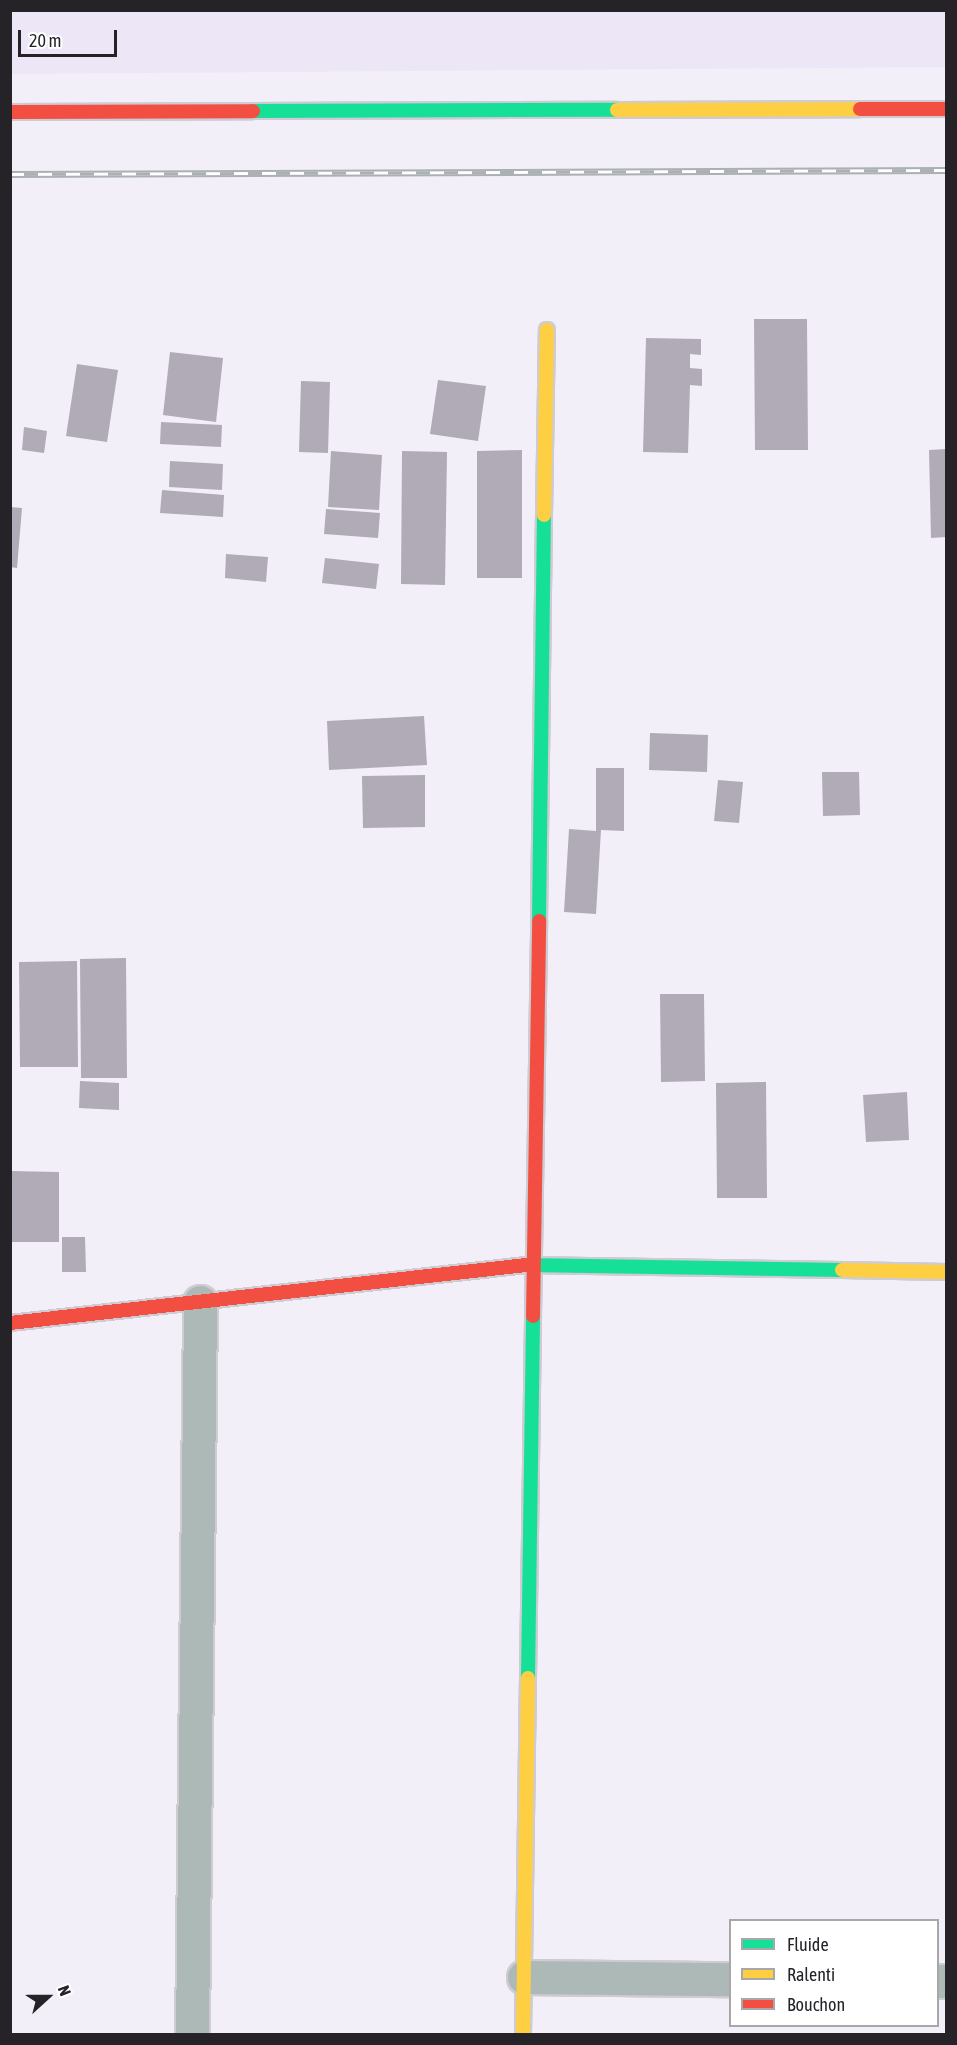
<!DOCTYPE html>
<html>
<head>
<meta charset="utf-8">
<style>
  body { margin:0 }
  #map { position:relative; width:957px; height:2045px; overflow:hidden; background:#f3eff8; font-family:"Asap Condensed",sans-serif }
  div>[style] { position:absolute }
  .built>* { inset:0; background:#ede6f7 }
  .building>* { inset:0; background:#b0abb6 }
  .roads { filter:drop-shadow(2px 0 #cecbd2) drop-shadow(-2px 0 #cecbd2) drop-shadow(0 2px #cecbd2) drop-shadow(0 -2px #cecbd2) }
  .street>* { height:33px; margin:-16.5px; padding:0 16.5px; transform-origin:16.5px; border-radius:16.5px; background:#acb9b7 }
  .fast>* { height:14px; margin:-7px; padding:0 7px; transform-origin:7px; border-radius:7px; background:#16e098 }
  .slow>* { height:14px; margin:-7px; padding:0 7px; transform-origin:7px; border-radius:7px; background:#ffcf43 }
  .jam>* { height:14px; margin:-7px; padding:0 7px; transform-origin:7px; border-radius:7px; background:#f24e42 }
  .rail>* { height:7px; margin-top:-3.5px; transform-origin:0; background:repeating-linear-gradient(90deg,#fff 0 14px,#abb1b2 0 28px); box-sizing:border-box; border-block:2px solid #abb1b2 }
  span { translate:-50% -50%; white-space:nowrap; text-align:center; line-height:1.15; -webkit-text-stroke:5px #fff; paint-order:stroke }
  .frame { position:absolute; inset:0; border:12px solid #252228; pointer-events:none }
  .legend { position:absolute; left:729px; top:1919px; width:210px; height:108px; box-sizing:border-box; background:#fff; border:2px solid #a8a7a9; margin:0; padding:8px 10px; list-style:none; font-size:18px; color:#252228 }
  .legend li { display:flex; align-items:center; gap:12px; height:30px }
  .legend b { width:30px; border:2px solid #a8a7a9 }
  .north { position:absolute; left:18px; top:1967px; width:60px; height:60px; -webkit-text-stroke:4px #fff; paint-order:stroke; rotate:69deg; font-size:16px; font-weight:700; line-height:24px; text-align:center; color:#252228 }
  .north::after { content:''; display:block; margin:auto; width:21px; height:27px; background:#252228; clip-path:polygon(50% 0,100% 100%,50% 72%,0 100%) }
  .scale { position:absolute; left:18px; top:30px; width:99px; height:27px; box-sizing:border-box; border:3px solid #252228; border-top:0; padding-left:8px; font-size:18px; line-height:21px; white-space:nowrap; color:#252228; -webkit-text-stroke:4px #fff; paint-order:stroke }
</style>
</head>
<body>
<div id="map">
  <div class="built">
    <div style="clip-path:polygon(10px 11px,946px 11px,946px 67px,11px 74px)"></div>
  </div>
  <div class="building">
    <div style="clip-path:polygon(754px 319px,807px 319px,808px 450px,755px 450px)"></div>
    <div style="clip-path:polygon(646px 338px,701px 339px,701px 355px,690px 354px,690px 368px,702px 369px,702px 386px,690px 385px,688px 453px,643px 452px)"></div>
    <div style="clip-path:polygon(170px 352px,223px 358px,216px 422px,163px 415px)"></div>
    <div style="clip-path:polygon(77px 364px,118px 370px,107px 442px,66px 436px)"></div>
    <div style="clip-path:polygon(438px 380px,486px 386px,478px 441px,430px 434px)"></div>
    <div style="clip-path:polygon(301px 381px,330px 382px,328px 453px,299px 452px)"></div>
    <div style="clip-path:polygon(161px 422px,222px 425px,221px 447px,160px 444px)"></div>
    <div style="clip-path:polygon(24px 427px,47px 431px,44px 453px,22px 450px)"></div>
    <div style="clip-path:polygon(946px 449px,946px 537px,931px 538px,929px 450px)"></div>
    <div style="clip-path:polygon(522px 450px,522px 578px,477px 578px,477px 451px)"></div>
    <div style="clip-path:polygon(331px 451px,382px 455px,379px 510px,328px 507px)"></div>
    <div style="clip-path:polygon(402px 451px,447px 452px,445px 585px,401px 584px)"></div>
    <div style="clip-path:polygon(170px 461px,223px 464px,222px 490px,169px 487px)"></div>
    <div style="clip-path:polygon(162px 490px,224px 495px,223px 517px,160px 513px)"></div>
    <div style="clip-path:polygon(10px 507px,22px 508px,17px 568px,10px 567px)"></div>
    <div style="clip-path:polygon(326px 509px,380px 513px,378px 538px,324px 534px)"></div>
    <div style="clip-path:polygon(226px 554px,268px 557px,266px 582px,225px 578px)"></div>
    <div style="clip-path:polygon(325px 558px,379px 564px,376px 589px,322px 583px)"></div>
    <div style="clip-path:polygon(424px 716px,427px 765px,329px 770px,327px 721px)"></div>
    <div style="clip-path:polygon(650px 733px,708px 735px,707px 772px,649px 770px)"></div>
    <div style="clip-path:polygon(596px 768px,624px 768px,624px 831px,601px 830px,596px 914px,564px 912px,569px 829px,596px 831px)"></div>
    <div style="clip-path:polygon(822px 772px,859px 772px,860px 815px,823px 816px)"></div>
    <div style="clip-path:polygon(425px 775px,425px 827px,363px 828px,362px 776px)"></div>
    <div style="clip-path:polygon(718px 780px,743px 782px,739px 823px,714px 821px)"></div>
    <div style="clip-path:polygon(126px 958px,127px 1078px,81px 1078px,80px 959px)"></div>
    <div style="clip-path:polygon(77px 961px,78px 1067px,20px 1067px,19px 962px)"></div>
    <div style="clip-path:polygon(660px 994px,704px 994px,705px 1081px,661px 1082px)"></div>
    <div style="clip-path:polygon(80px 1081px,119px 1083px,119px 1110px,79px 1108px)"></div>
    <div style="clip-path:polygon(766px 1082px,767px 1198px,717px 1198px,716px 1083px)"></div>
    <div style="clip-path:polygon(907px 1092px,909px 1140px,866px 1142px,863px 1095px)"></div>
    <div style="clip-path:polygon(10px 1171px,59px 1172px,59px 1242px,10px 1242px)"></div>
    <div style="clip-path:polygon(62px 1237px,85px 1237px,86px 1272px,62px 1272px)"></div>
  </div>
  <div class="roads">
    <div class="street">
      <div style="left:524px;top:1977px;width:206px;rotate:0.6deg"></div>
      <div style="left:938px;top:1981px;width:8px"></div>
      <div style="left:192px;top:2034px;width:732px;rotate:-89.37deg"></div>
    </div>
    <div class="fast">
      <div style="left:253px;top:111px;width:364px;rotate:-0.2deg"></div>
      <div style="left:539px;top:921px;width:406px;rotate:-89.3deg"></div>
      <div style="left:526px;top:1265px;width:316px;rotate:0.9deg"></div>
      <div style="left:528px;top:1678px;width:362px;rotate:-89.2deg"></div>
    </div>
    <div class="slow">
      <div style="left:617px;top:110px;width:243px;rotate:-0.2deg"></div>
      <div style="left:544px;top:515px;width:185px;rotate:-89.1deg"></div>
      <div style="left:842px;top:1270px;width:104px;rotate:1.1deg"></div>
      <div style="left:523px;top:2034px;width:356px;rotate:-89.2deg"></div>
    </div>
    <div class="jam">
      <div style="left:860px;top:109px;width:86px"></div>
      <div style="left:10px;top:112px;width:243px;rotate:-0.2deg"></div>
      <div style="left:533px;top:1316px;width:395px;rotate:-89.1deg"></div>
      <div style="left:10px;top:1323px;width:519px;rotate:-6.41deg"></div>
    </div>
  </div>
  <div class="rail">
    <div style="left:10px;top:174px;width:936px;rotate:-0.24deg"></div>
  </div>
  <div class="frame"></div>
  <ul class="legend">
  <li><b style="height:8px;background:#16e098"></b>Fluide</li>
  <li><b style="height:8px;background:#ffcf43"></b>Ralenti</li>
  <li><b style="height:8px;background:#f24e42"></b>Bouchon</li>
  </ul>
  <div class="north">N</div>
  <div class="scale">20 m</div>
</div>
</body>
</html>
